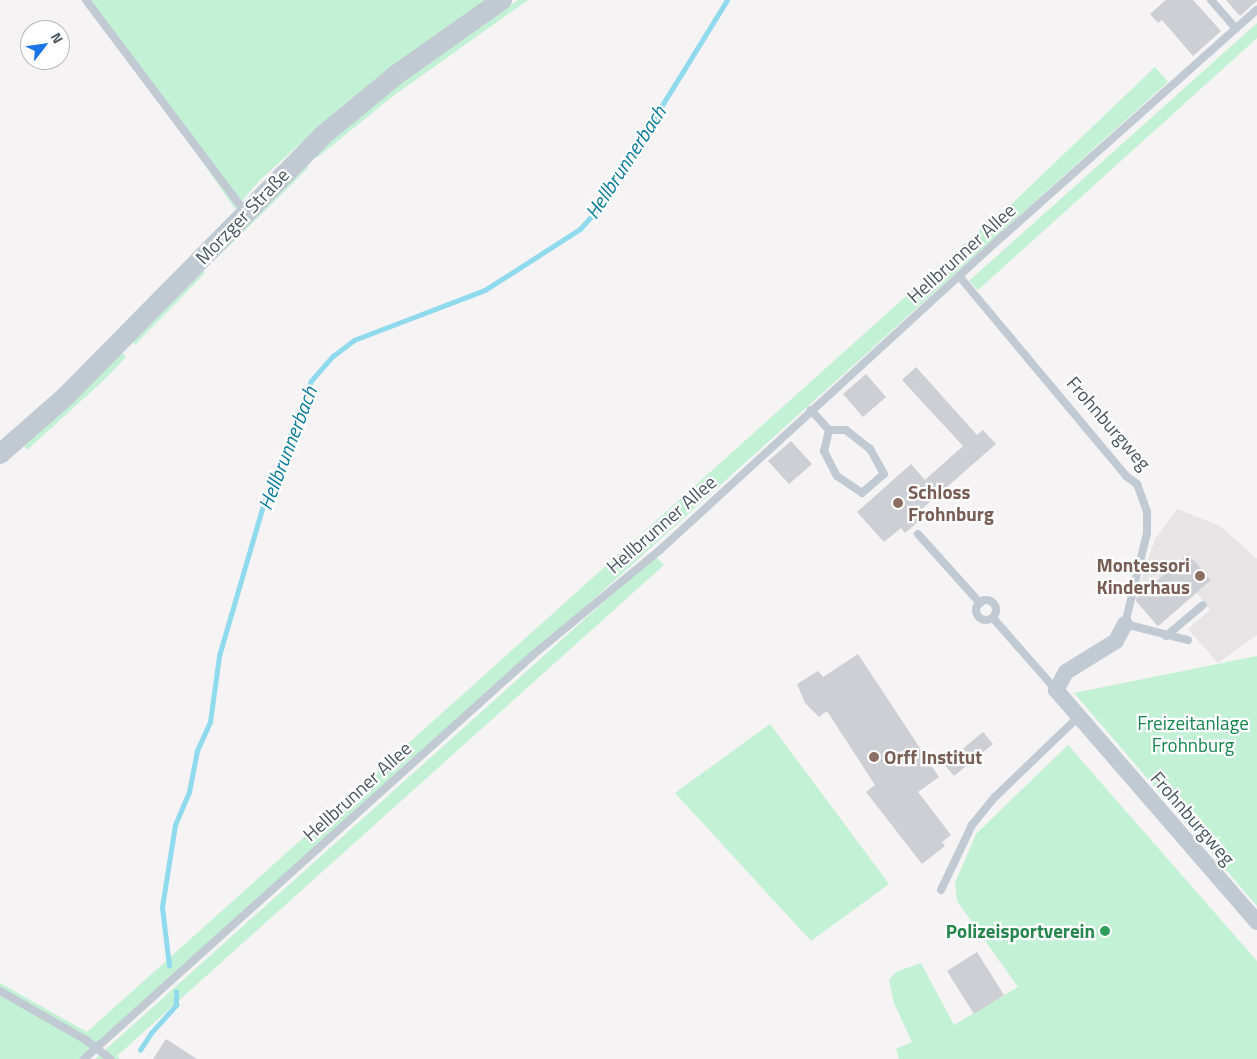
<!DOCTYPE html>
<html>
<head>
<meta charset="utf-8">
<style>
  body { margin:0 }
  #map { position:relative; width:1257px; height:1059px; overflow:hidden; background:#f5f3f3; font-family:"Titillium Web",sans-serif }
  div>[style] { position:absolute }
  .education>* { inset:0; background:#e6e4e5 }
  .green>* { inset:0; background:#c3f1d5 }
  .stream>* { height:4.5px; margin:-2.25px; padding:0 2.25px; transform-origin:2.25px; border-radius:2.25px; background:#90daee }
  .building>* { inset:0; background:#cdcfd5 }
  .service>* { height:8px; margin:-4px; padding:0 4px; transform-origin:4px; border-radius:4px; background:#c1cad2 }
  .service>.ring { margin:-4px; padding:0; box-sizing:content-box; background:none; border:8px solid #c1cad2; border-radius:50% }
  .minor>* { height:16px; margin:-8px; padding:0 8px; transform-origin:8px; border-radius:8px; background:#c1cad2 }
  .tertiary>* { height:20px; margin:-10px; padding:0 10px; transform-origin:10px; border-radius:10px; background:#c1cad2 }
  .dots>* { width:14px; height:14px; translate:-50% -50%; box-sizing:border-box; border:2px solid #fff; border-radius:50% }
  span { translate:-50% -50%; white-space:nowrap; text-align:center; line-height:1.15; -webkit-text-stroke:4.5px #fff; paint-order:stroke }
  .street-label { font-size:19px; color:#4a5661 }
  .education-label { font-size:19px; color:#785e54; font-weight:700 }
  .left { translate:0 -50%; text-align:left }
  .right { translate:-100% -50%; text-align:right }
  .park-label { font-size:19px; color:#17864f }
  .leisure-label { font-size:19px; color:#27864d; font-weight:700 }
  .water-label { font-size:20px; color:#0c7c9b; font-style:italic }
  .north { position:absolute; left:20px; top:20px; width:50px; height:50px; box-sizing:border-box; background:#fff; border:1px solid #b7bbc0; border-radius:50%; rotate:60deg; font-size:14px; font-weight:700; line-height:20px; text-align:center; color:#4a5661 }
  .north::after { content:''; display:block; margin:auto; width:18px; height:22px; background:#1a73e8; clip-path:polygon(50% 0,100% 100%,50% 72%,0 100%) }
</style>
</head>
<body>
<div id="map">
  <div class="education">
    <div style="clip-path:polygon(1177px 509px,1220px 526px,1257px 559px,1257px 635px,1218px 663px,1188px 629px,1210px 610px,1197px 593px,1158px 626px,1135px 600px,1155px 539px)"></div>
  </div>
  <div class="green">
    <div style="clip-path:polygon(91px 0,486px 0,341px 107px,261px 179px,235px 209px)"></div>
    <div style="clip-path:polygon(518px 0,528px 0,393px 96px,318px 157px,315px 156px,376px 101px)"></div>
    <div style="clip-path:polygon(1257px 23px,1257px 38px,978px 290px,969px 281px)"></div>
    <div style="clip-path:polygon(1155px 67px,1168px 82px,83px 1059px,0 1059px,0 983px,87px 1032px,983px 227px,998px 217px)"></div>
    <div style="clip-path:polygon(304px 163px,308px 164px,308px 168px,213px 262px)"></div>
    <div style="clip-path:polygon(203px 269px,205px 273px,135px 345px,132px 340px)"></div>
    <div style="clip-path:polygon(122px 352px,126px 357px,105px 379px,27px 450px,24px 446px)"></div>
    <div style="clip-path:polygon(655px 556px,664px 565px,117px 1056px,120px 1059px,95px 1059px)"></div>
    <div style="clip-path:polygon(1257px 656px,1257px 906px,1074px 693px)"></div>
    <div style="clip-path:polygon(770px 724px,889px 884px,811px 941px,675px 793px)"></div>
    <div style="clip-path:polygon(1068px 745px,1257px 961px,1257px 1059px,899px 1059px,896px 1049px,912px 1042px,894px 1003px,889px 980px,896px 972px,921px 963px,954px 1025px,1018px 987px,957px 901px,955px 883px,976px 834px)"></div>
  </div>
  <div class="stream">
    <div style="left:169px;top:966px;width:59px;rotate:-96.8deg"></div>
    <div style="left:162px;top:907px;width:83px;rotate:-81deg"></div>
    <div style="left:175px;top:825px;width:36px;rotate:-67deg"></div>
    <div style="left:189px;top:792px;width:42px;rotate:-79deg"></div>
    <div style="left:197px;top:751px;width:32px;rotate:-66deg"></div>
    <div style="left:210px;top:722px;width:67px;rotate:-82.2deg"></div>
    <div style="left:219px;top:656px;width:160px;rotate:-73.7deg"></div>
    <div style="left:264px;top:502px;width:130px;rotate:-68.8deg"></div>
    <div style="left:311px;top:381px;width:33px;rotate:-49deg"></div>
    <div style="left:333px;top:356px;width:26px;rotate:-37deg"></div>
    <div style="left:354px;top:340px;width:140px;rotate:-20.9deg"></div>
    <div style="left:485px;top:290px;width:113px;rotate:-32.7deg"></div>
    <div style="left:580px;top:229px;width:27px;rotate:-48deg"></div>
    <div style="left:598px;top:209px;width:246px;rotate:-58.3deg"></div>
    <div style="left:140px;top:1050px;width:20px;rotate:-57deg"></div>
    <div style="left:151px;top:1033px;width:38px;rotate:-48deg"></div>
    <div style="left:176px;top:1005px;width:13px;rotate:-90deg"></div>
  </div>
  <div class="building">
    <div style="clip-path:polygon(1166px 0,1193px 0,1221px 31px,1193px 56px,1162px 20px,1158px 23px,1150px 14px)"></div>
    <div style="clip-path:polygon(1226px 0,1257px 0,1257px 1px,1240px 16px)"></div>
    <div style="clip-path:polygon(916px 367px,977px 435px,983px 430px,996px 444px,915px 515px,919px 521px,905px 533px,901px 528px,884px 542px,857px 512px,911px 464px,925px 480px,963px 446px,902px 380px)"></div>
    <div style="clip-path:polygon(866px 374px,886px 397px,863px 417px,843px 394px)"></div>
    <div style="clip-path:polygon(791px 441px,812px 464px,789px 484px,768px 461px)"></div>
    <div style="clip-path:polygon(1188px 554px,1211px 580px,1158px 626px,1136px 601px,1137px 598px)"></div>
    <div style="clip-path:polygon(858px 654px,939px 777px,918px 792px,951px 835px,942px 842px,945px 846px,922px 864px,866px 792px,875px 785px,827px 711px,819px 717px,805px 703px,797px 684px,818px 671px,823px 677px)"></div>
    <div style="clip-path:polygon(983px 732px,993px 744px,954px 776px,944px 764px)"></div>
    <div style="clip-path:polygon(977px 952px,1004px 995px,974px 1014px,947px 971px)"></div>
    <div style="clip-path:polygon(166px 1039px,197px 1059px,153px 1059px)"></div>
  </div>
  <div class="service">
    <div style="left:86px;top:0;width:265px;rotate:53.1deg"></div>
    <div style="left:1211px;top:0;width:38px;rotate:49deg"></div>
    <div style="left:959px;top:276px;width:261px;rotate:50.1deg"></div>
    <div style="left:1126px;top:476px;width:14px;rotate:36deg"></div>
    <div style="left:1137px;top:484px;width:30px;rotate:70deg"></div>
    <div style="left:1147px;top:512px;width:21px;rotate:90deg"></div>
    <div style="left:1147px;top:533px;width:94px;rotate:103.6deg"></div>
    <div style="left:1125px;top:624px;width:65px;rotate:14.3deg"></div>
    <div style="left:811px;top:410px;width:27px;rotate:48deg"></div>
    <div style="left:829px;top:430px;width:22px;rotate:103deg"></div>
    <div style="left:824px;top:451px;width:28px;rotate:63deg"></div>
    <div style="left:837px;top:476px;width:30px;rotate:34deg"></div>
    <div style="left:862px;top:493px;width:29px;rotate:-41deg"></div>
    <div style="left:884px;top:474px;width:29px;rotate:-119deg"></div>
    <div style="left:870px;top:449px;width:31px;rotate:-142deg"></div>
    <div style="left:846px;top:430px;width:17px;rotate:180deg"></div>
    <div style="left:918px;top:534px;width:93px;rotate:48.1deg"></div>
    <div class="ring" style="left:976px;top:600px;width:12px;height:12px"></div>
    <div style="left:993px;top:618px;width:96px;rotate:48.8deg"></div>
    <div style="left:1166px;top:636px;width:48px;rotate:-40deg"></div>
    <div style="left:941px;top:890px;width:72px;rotate:-64.5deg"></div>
    <div style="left:972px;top:825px;width:36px;rotate:-51deg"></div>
    <div style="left:995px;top:797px;width:115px;rotate:-43.9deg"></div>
    <div style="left:0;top:991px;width:99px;rotate:29.7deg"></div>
    <div style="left:86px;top:1040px;width:31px;rotate:38deg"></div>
    <div style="left:84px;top:1059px;width:604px;rotate:-41.98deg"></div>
    <div style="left:533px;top:655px;width:166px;rotate:-39.6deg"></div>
    <div style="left:661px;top:549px;width:464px;rotate:-42.5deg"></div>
    <div style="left:1003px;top:236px;width:340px;rotate:-41.7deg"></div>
  </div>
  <div class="minor">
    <div style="left:1125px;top:624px;width:19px;rotate:118deg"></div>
    <div style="left:1116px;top:641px;width:59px;rotate:148.2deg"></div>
    <div style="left:1066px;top:672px;width:21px;rotate:119deg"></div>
    <div style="left:1056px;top:690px;width:307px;rotate:49.1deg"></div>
  </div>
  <div class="tertiary">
    <div style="left:0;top:454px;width:88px;rotate:-41.3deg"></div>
    <div style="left:66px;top:396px;width:365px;rotate:-45.4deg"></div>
    <div style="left:322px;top:136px;width:96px;rotate:-39.5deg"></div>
    <div style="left:396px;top:75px;width:130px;rotate:-35.3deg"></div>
  </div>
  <div class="dots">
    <div style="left:898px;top:503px;background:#8d6e63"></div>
    <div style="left:1200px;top:576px;background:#8d6e63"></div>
    <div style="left:874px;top:757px;background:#8d6e63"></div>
    <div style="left:1105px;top:931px;background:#2e9e5b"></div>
  </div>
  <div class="street-label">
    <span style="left:242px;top:216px;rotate:-46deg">Morzger Straße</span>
    <span style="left:961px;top:253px;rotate:-42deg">Hellbrunner Allee</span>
    <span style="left:1109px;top:423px;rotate:49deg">Frohnburgweg</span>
    <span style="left:661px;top:524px;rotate:-41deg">Hellbrunner Allee</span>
    <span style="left:357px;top:791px;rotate:-42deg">Hellbrunner Allee</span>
    <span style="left:1193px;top:818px;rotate:49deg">Frohnburgweg</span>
  </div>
  <div class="education-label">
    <span class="left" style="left:908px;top:503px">Schloss<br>Frohnburg</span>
    <span class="right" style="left:1190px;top:576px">Montessori<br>Kinderhaus</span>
    <span class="left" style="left:884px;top:757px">Orff Institut</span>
  </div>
  <div class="park-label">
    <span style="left:1193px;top:734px">Freizeitanlage<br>Frohnburg</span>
  </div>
  <div class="leisure-label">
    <span class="right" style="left:1095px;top:931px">Polizeisportverein</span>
  </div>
  <div class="water-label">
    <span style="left:625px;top:162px;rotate:-57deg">Hellbrunnerbach</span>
    <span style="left:287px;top:448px;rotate:-69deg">Hellbrunnerbach</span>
  </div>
  <div class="north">N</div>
</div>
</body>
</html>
